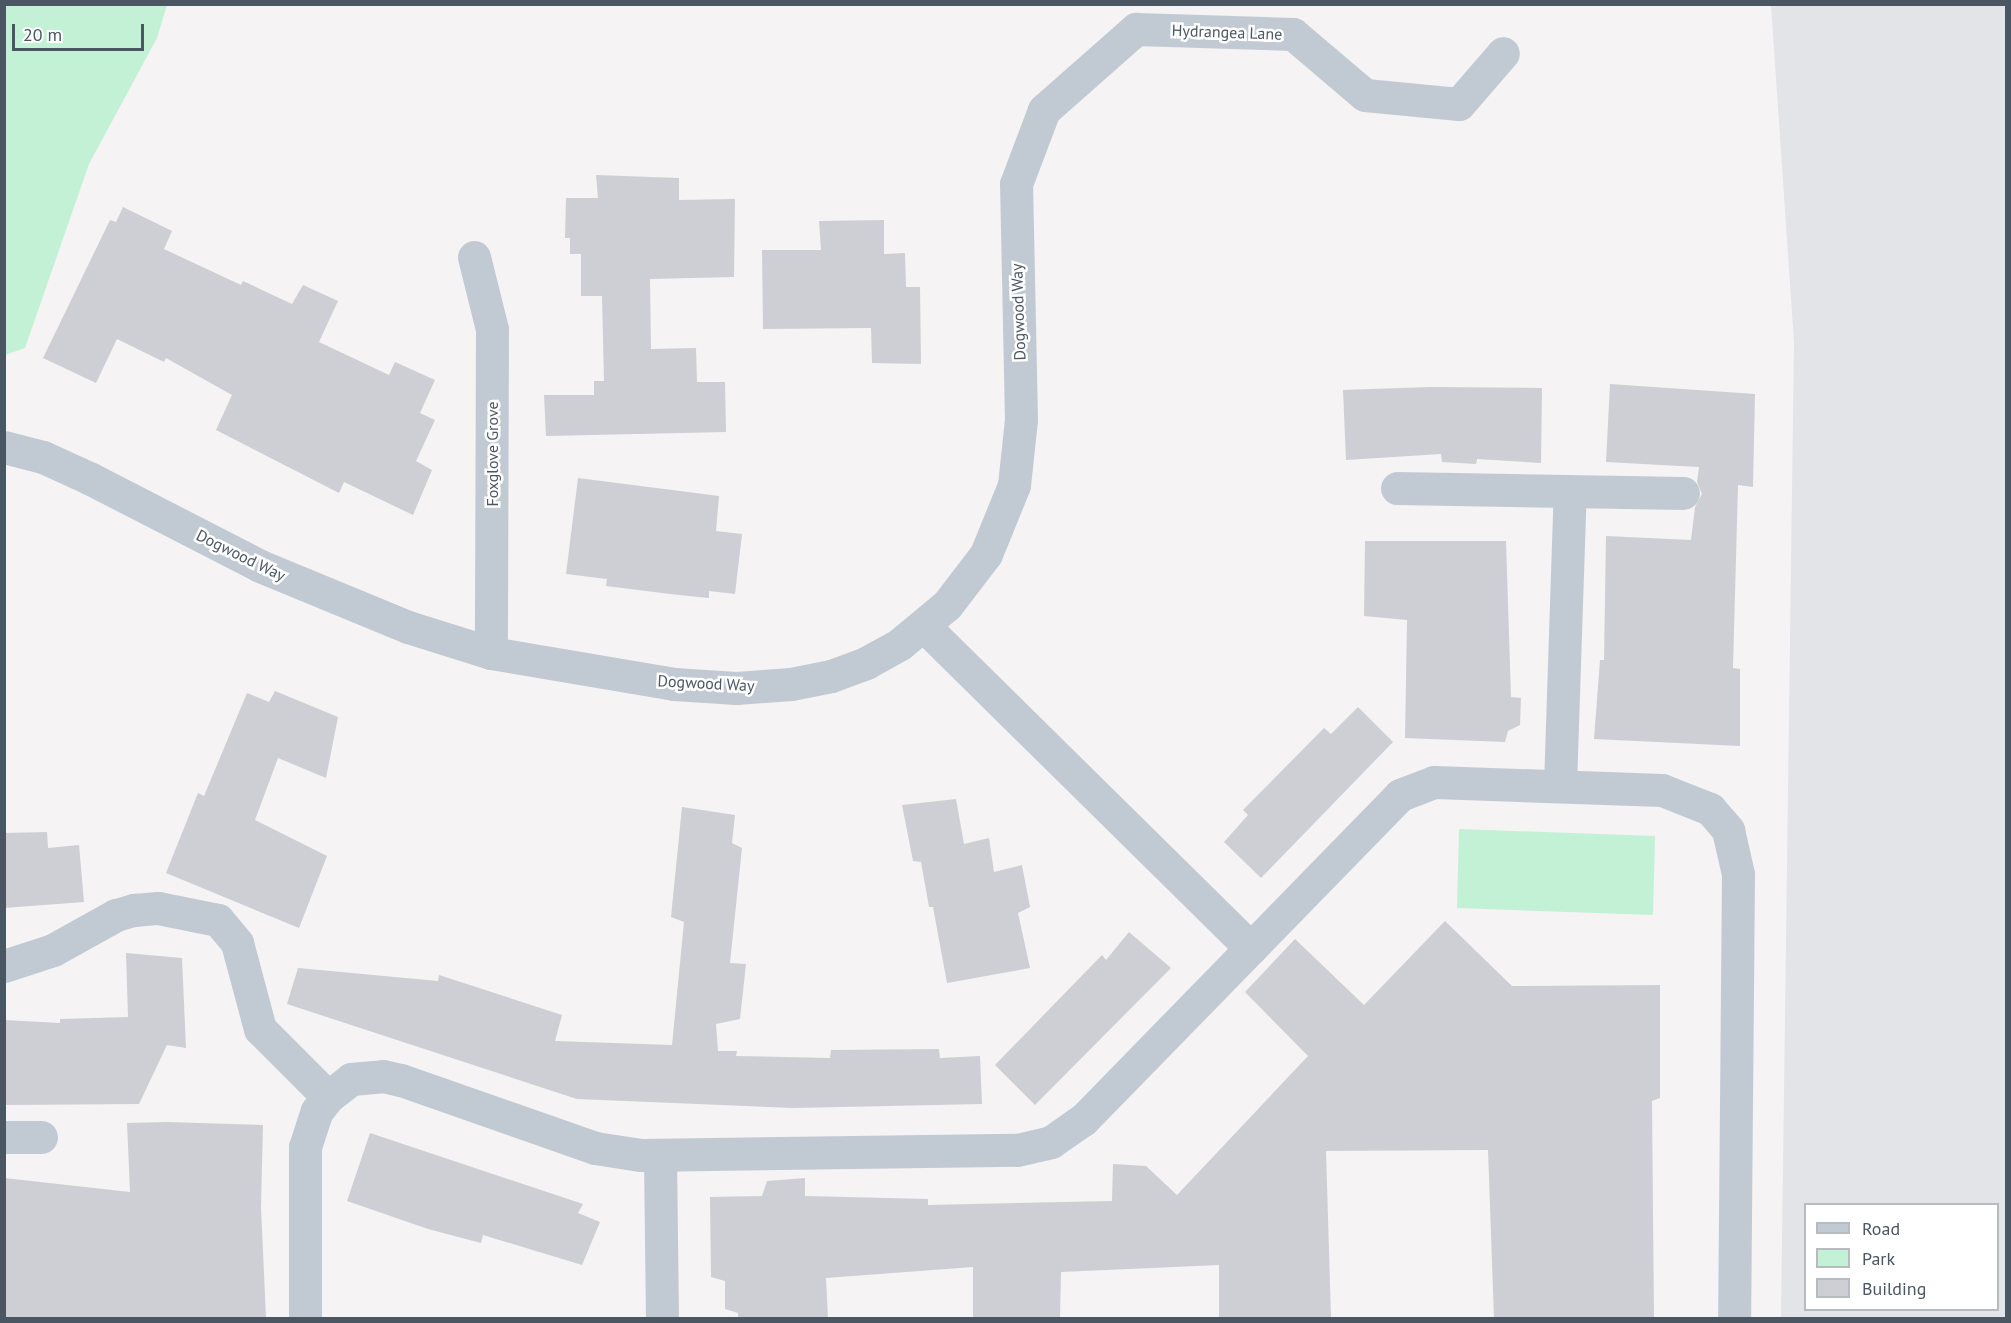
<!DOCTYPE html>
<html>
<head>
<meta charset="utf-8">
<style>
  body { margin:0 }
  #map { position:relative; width:2011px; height:1323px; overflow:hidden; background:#f5f3f3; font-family:"PT Sans",sans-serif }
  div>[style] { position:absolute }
  .airport>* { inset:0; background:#e2e4e7 }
  .green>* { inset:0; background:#c3f1d5 }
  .building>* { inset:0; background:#cdcfd5 }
  .street>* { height:33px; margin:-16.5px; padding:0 16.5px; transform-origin:16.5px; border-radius:16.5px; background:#c1cad2 }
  span { translate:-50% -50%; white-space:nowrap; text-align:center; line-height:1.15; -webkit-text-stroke:5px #fff; paint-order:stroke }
  .street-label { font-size:16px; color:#4a5661 }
  .frame { position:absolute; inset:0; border:6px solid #4a5661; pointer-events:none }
  .legend { position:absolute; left:1804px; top:1203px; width:195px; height:108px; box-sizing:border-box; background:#fff; border:2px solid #b7bbc0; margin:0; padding:8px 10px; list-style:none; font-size:18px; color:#4a5661 }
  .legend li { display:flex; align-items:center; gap:12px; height:30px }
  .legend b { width:30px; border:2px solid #b7bbc0 }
  .scale { position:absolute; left:12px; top:24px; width:132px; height:27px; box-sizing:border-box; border:3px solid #4a5661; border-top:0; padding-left:8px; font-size:18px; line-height:21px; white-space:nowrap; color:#4a5661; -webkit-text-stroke:4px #fff; paint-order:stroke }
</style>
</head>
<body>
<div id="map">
  <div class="airport">
    <div style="clip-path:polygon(evenodd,1771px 5px,2006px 5px,2006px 1318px,1781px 1318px,1794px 342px,1771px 5px,1806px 1204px,1998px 1204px,1998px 1310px,1806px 1310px,1806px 1204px)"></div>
  </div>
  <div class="green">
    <div style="clip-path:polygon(5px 4px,167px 5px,157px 38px,89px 164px,25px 348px,5px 355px)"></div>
    <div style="clip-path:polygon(1459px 829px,1655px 836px,1653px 915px,1457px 908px)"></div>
  </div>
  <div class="building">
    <div style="clip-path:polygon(596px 175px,679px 178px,679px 200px,735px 199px,734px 277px,650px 279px,651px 349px,696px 348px,697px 382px,725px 382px,726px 432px,546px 436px,544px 395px,594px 395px,594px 381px,604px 381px,602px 296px,581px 296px,581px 254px,570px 254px,570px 238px,565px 238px,566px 198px,598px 198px)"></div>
    <div style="clip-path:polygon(123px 207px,172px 231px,164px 249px,241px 285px,243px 281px,292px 304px,303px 285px,338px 301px,319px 342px,389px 375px,395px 362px,435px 380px,420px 413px,435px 420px,416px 461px,432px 470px,413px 515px,344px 482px,339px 493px,216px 430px,232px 395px,166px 358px,164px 362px,117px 339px,96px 383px,43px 358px,110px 220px,116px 222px)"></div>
    <div style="clip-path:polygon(884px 220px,884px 254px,905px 253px,906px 287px,920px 287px,921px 364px,872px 363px,871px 328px,763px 329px,762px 250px,821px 250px,819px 221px)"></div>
    <div style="clip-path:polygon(1610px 384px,1755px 394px,1753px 487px,1738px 485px,1733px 668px,1740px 669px,1740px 746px,1594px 739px,1600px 660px,1604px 660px,1606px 536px,1691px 540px,1695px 507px,1702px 494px,1697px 482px,1699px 467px,1606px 462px)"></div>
    <div style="clip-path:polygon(1430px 387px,1542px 388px,1541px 463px,1477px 459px,1476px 464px,1442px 462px,1441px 454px,1346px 460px,1343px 390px)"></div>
    <div style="clip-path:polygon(578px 478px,719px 496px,716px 531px,742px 534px,735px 594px,709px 591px,709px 598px,670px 594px,606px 586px,607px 579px,566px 574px)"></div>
    <div style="clip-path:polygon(1365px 541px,1506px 541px,1511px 697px,1521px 698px,1520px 725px,1508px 731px,1505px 742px,1405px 738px,1407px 620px,1364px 616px)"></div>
    <div style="clip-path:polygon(275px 691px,338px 717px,326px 778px,278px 758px,255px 820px,327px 856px,299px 928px,166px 873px,198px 793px,204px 796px,247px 693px,269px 702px)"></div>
    <div style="clip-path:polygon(1358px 707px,1393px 742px,1261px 878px,1224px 842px,1248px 815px,1243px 810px,1324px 728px,1331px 734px)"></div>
    <div style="clip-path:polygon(956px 799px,964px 844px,989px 838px,994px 872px,1022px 865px,1030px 907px,1018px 913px,1030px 968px,947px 983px,933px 907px,929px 907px,921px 862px,913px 861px,902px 805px)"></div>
    <div style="clip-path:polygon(682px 807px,735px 815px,732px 843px,742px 848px,730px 963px,746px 964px,740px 1019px,716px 1024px,718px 1051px,737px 1051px,736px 1056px,830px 1058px,831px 1050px,939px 1049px,940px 1058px,980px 1056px,982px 1104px,793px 1108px,577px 1099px,287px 1004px,298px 968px,438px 981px,439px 975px,562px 1015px,555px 1041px,672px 1045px,684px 922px,671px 917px)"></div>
    <div style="clip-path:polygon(47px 832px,48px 848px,79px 845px,84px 902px,4px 908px,4px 833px)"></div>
    <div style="clip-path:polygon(1445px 921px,1512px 986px,1660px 985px,1660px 1098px,1652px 1101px,1654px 1318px,1494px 1318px,1488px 1150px,1326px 1151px,1331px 1318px,1219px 1318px,1219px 1265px,1061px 1272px,1060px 1318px,973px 1318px,973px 1267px,826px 1278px,828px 1318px,738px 1318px,738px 1313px,725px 1309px,725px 1281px,711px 1277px,710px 1197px,762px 1196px,767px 1181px,805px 1178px,805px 1196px,928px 1199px,928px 1205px,1112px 1201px,1113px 1164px,1146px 1166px,1177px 1195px,1308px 1056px,1245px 992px,1295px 939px,1364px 1005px)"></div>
    <div style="clip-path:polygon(1129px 932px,1171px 968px,1035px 1105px,995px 1065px,1102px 955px,1106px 960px)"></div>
    <div style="clip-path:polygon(126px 953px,182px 958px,186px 1048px,167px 1045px,139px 1104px,4px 1105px,4px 1020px,60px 1023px,60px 1019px,128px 1017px)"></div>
    <div style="clip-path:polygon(167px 1122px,263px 1125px,261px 1207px,266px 1318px,4px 1318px,4px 1178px,130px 1192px,127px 1123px)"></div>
    <div style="clip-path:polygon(370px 1133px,583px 1204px,578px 1213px,600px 1222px,582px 1265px,483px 1235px,481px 1243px,428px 1229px,347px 1201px)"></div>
  </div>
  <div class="street">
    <div style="left:474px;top:257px;width:74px;rotate:76deg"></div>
    <div style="left:492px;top:329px;width:324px;rotate:90.2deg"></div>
    <div style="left:4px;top:447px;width:40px;rotate:14.4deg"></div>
    <div style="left:43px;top:457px;width:53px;rotate:24.6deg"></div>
    <div style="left:91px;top:479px;width:190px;rotate:27.2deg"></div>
    <div style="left:260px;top:566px;width:160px;rotate:22.4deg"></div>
    <div style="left:408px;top:627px;width:87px;rotate:17.4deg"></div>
    <div style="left:491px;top:653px;width:186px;rotate:9.6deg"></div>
    <div style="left:674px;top:684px;width:62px;rotate:3.7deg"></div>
    <div style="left:736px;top:688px;width:55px;rotate:-4.2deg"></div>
    <div style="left:791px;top:684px;width:41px;rotate:-11.3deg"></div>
    <div style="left:831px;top:676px;width:37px;rotate:-20deg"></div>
    <div style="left:866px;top:663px;width:39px;rotate:-29deg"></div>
    <div style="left:900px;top:644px;width:61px;rotate:-39.7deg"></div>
    <div style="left:947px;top:605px;width:64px;rotate:-52.6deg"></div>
    <div style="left:986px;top:554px;width:74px;rotate:-67.9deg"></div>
    <div style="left:1014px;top:485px;width:65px;rotate:-83.9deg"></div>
    <div style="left:1021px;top:420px;width:236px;rotate:-91.2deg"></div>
    <div style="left:1016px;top:184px;width:79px;rotate:-69.3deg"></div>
    <div style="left:1044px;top:110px;width:123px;rotate:-41.4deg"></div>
    <div style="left:1136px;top:29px;width:157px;rotate:1.8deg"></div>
    <div style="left:1293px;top:34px;width:94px;rotate:40.3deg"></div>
    <div style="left:1365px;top:95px;width:94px;rotate:5.5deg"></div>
    <div style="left:1459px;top:104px;width:67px;rotate:-49.2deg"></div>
    <div style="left:1397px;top:488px;width:286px;rotate:1deg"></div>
    <div style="left:924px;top:626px;width:459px;rotate:44.6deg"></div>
    <div style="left:1560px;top:785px;width:294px;rotate:-88.1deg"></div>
    <div style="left:4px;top:966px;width:52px;rotate:-18.1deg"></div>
    <div style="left:53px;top:950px;width:72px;rotate:-29.1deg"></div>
    <div style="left:116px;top:915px;width:19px;rotate:-16deg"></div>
    <div style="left:134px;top:910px;width:24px;rotate:-5deg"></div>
    <div style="left:158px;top:908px;width:61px;rotate:11.3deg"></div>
    <div style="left:218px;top:920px;width:30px;rotate:50deg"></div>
    <div style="left:237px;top:943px;width:89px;rotate:75deg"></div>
    <div style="left:260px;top:1029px;width:96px;rotate:45deg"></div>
    <div style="left:4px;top:1137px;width:37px"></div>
    <div style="left:660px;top:1156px;width:162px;rotate:89.3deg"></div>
    <div style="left:305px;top:1318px;width:171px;rotate:-90deg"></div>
    <div style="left:305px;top:1147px;width:38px;rotate:-72deg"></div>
    <div style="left:317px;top:1111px;width:18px;rotate:-52deg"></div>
    <div style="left:328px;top:1097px;width:29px;rotate:-38deg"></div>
    <div style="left:351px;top:1079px;width:32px;rotate:-5deg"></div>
    <div style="left:383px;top:1076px;width:18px;rotate:13deg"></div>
    <div style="left:401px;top:1080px;width:206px;rotate:19.3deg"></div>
    <div style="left:595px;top:1148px;width:47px;rotate:8.7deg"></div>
    <div style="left:641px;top:1155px;width:376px;rotate:-0.8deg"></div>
    <div style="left:1017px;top:1150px;width:35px;rotate:-13deg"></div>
    <div style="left:1051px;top:1142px;width:39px;rotate:-35deg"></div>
    <div style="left:1083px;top:1120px;width:454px;rotate:-45.7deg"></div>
    <div style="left:1400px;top:795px;width:36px;rotate:-21deg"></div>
    <div style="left:1434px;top:782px;width:228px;rotate:2deg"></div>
    <div style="left:1662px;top:790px;width:52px;rotate:21.6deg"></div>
    <div style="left:1710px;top:809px;width:28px;rotate:49deg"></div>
    <div style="left:1728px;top:830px;width:45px;rotate:77.2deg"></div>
    <div style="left:1738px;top:874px;width:444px;rotate:90.5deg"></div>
  </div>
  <div class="street-label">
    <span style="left:1227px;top:32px;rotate:2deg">Hydrangea Lane</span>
    <span style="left:1018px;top:312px;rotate:-92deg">Dogwood Way</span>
    <span style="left:492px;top:454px;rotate:-90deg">Foxglove Grove</span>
    <span style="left:241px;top:555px;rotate:26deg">Dogwood Way</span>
    <span style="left:706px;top:683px;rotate:3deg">Dogwood Way</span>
  </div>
  <div class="frame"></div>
  <ul class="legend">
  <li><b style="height:8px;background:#c1cad2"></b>Road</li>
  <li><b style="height:16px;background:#c3f1d5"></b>Park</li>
  <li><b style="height:16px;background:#cdcfd5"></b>Building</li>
  </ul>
  <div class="scale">20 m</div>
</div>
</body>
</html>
